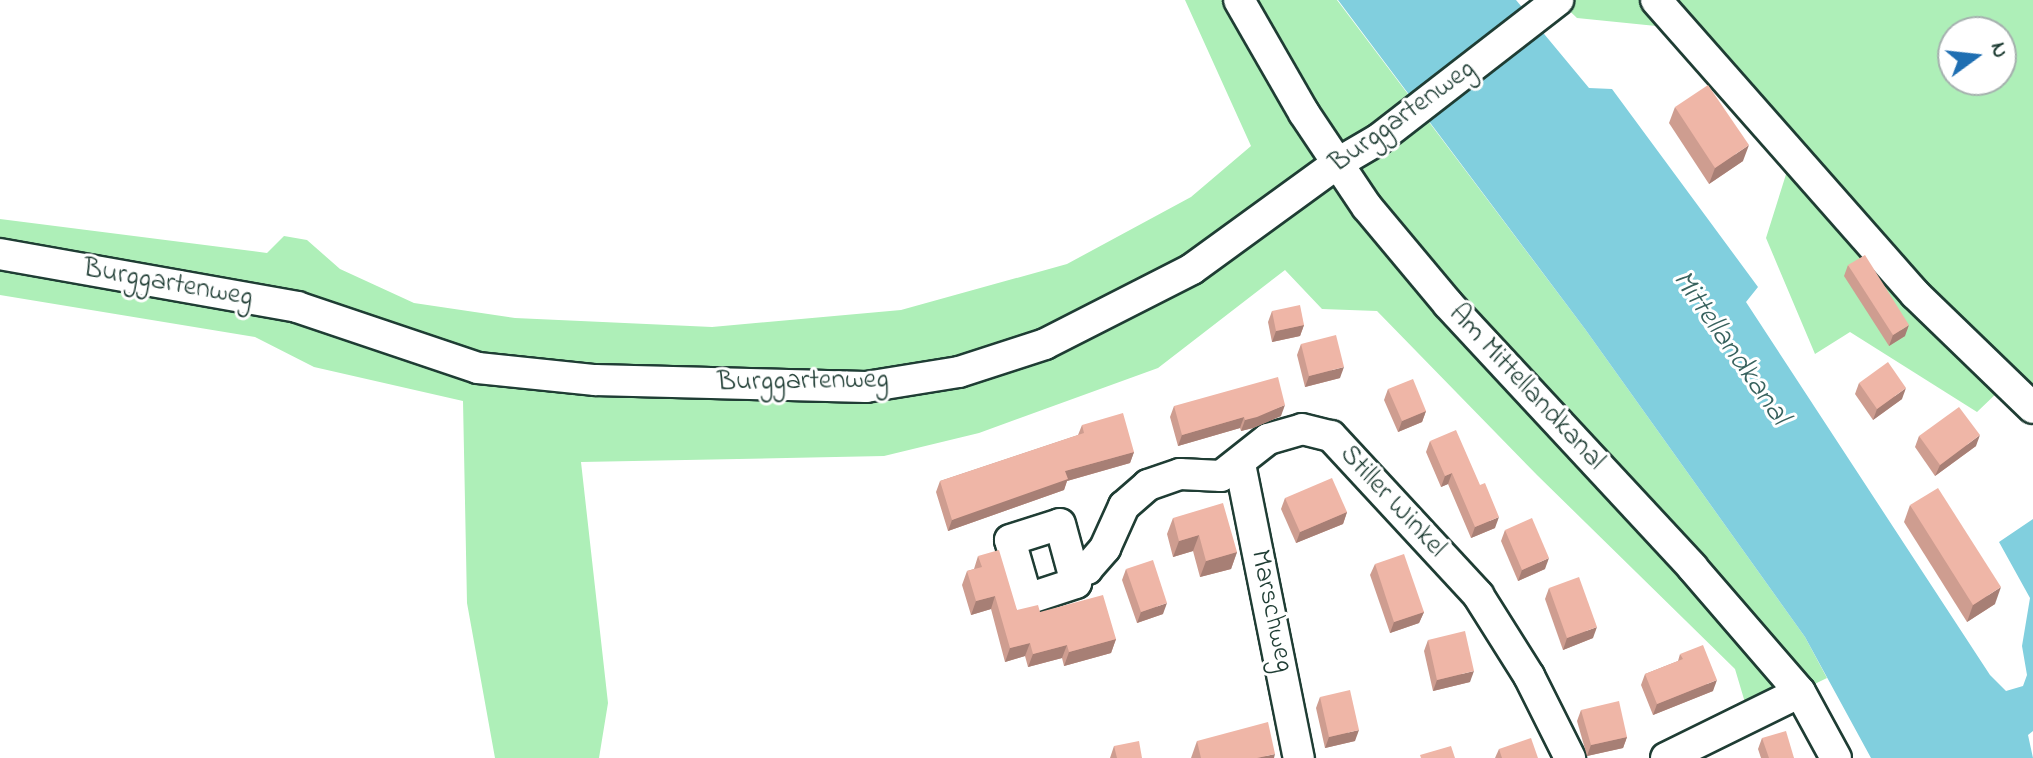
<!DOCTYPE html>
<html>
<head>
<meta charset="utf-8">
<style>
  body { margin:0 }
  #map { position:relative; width:2033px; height:758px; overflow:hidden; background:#fff; font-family:"Indie Flower",sans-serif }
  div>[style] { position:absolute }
  .green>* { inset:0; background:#aeefb8 }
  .water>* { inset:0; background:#81cfde }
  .roads { filter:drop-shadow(2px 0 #1f3d34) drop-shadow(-2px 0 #1f3d34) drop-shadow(0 2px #1f3d34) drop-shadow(0 -2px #1f3d34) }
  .minor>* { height:30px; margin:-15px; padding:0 15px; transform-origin:15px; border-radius:15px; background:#fff }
  .wall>* { inset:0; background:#ce9d90 }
  .shaded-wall>* { inset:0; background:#a77f75 }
  .building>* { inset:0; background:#efb6a7 }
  span { translate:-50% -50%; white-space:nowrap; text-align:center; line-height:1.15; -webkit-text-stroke:6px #fff; paint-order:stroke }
  .street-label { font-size:28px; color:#1f3d34 }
  .water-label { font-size:30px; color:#38625e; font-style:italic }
  .north { position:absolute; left:1937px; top:16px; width:80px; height:80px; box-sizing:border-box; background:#fff; border:2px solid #a5b1ae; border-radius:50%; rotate:75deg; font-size:22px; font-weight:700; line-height:32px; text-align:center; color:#1f3d34 }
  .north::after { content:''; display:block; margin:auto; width:28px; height:36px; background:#1f6fb2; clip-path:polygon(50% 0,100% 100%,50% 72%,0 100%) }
</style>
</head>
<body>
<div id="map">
  <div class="green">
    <div style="clip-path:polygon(1185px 0,1337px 0,1585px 329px,1805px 637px,1827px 678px,1749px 716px,1735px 669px,1537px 475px,1377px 311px,1322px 309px,1285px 270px,1158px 368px,979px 433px,884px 456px,581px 462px,608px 703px,599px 758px,495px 758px,467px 603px,463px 401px,314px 367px,255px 337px,0 295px,0 219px,267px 253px,284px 236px,307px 240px,340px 269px,414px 303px,515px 318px,712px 327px,901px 310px,1067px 264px,1191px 197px,1251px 146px)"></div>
    <div style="clip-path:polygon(evenodd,1558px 0,2033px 0,2033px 393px,2000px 390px,1977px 412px,1850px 332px,1815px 354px,1766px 238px,1788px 168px,1666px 27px,1577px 18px,1558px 0,1953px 32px,2001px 32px,2001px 80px,1953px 80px,1953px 32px)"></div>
  </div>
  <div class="water">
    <div style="clip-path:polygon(1338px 0,1516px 0,1589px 88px,1612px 89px,1758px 287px,1746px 302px,1990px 675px,2006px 691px,2023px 686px,2027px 675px,2022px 646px,2030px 598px,1999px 542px,2033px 519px,2033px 731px,2028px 735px,2033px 758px,1871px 758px,1805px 637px,1585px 329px)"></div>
  </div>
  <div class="roads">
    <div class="minor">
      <div style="left:1239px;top:0;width:130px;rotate:60.1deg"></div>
      <div style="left:1304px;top:113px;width:113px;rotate:56.2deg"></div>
      <div style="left:1367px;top:207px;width:126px;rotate:50.1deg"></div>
      <div style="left:1448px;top:304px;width:359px;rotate:47.1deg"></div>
      <div style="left:1692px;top:567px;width:165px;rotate:49.2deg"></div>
      <div style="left:1800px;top:692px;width:75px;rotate:61.4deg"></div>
      <div style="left:1656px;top:0;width:392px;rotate:48.6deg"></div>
      <div style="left:1915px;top:294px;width:164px;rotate:44deg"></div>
      <div style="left:0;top:254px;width:302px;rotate:10.1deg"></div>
      <div style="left:297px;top:307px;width:191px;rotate:18.6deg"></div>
      <div style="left:478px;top:368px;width:118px;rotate:5.9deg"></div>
      <div style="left:595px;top:380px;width:271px;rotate:1.5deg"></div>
      <div style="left:866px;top:387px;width:94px;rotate:-9.2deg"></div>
      <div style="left:959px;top:372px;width:90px;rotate:-18deg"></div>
      <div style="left:1045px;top:344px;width:165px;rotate:-27deg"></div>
      <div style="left:1192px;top:269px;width:180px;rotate:-36deg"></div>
      <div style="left:1338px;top:163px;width:48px;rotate:-30.3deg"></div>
      <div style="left:1379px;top:139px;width:227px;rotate:-37.8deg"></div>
      <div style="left:1240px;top:464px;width:300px;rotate:78.7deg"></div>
      <div style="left:1060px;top:524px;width:61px;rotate:74.8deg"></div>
      <div style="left:1076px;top:583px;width:52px;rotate:161.9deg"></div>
      <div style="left:1027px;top:599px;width:61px;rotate:-106.1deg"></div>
      <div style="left:1010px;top:540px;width:52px;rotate:-17.7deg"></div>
      <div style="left:1074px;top:573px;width:14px;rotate:-17deg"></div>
      <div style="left:1087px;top:569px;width:28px;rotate:-49deg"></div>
      <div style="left:1105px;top:548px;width:46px;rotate:-65.7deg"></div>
      <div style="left:1124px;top:506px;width:32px;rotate:-41deg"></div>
      <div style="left:1148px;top:485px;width:34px;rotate:-19deg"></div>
      <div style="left:1180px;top:474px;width:41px;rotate:2.8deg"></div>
      <div style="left:1221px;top:476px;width:60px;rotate:-38.2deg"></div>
      <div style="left:1268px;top:439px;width:35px;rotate:-16deg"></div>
      <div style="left:1302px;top:429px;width:30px;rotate:14deg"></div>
      <div style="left:1331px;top:436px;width:217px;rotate:47.2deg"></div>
      <div style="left:1478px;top:595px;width:96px;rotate:57.8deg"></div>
      <div style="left:1529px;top:676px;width:92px;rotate:63.4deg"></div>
      <div style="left:1666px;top:758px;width:149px;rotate:-26.2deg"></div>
    </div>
  </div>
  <div class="wall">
    <div style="clip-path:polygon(1675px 107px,1743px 161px,1709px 184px,1669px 123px)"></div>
    <div style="clip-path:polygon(1848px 265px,1905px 336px,1889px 346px,1844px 276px)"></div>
    <div style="clip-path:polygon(1272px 311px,1304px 325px,1300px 336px,1272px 342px,1268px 322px)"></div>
    <div style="clip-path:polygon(1301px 344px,1340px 378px,1305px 387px,1297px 355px)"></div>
    <div style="clip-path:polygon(1859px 383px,1902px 399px,1873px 420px,1855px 394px)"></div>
    <div style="clip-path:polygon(1388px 389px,1426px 411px,1422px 422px,1398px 432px,1384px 400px)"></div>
    <div style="clip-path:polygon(1174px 406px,1281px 416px,1253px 428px,1241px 431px,1240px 428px,1178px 446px,1170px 417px)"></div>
    <div style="clip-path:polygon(1082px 425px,1134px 452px,1130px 463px,1067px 481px,1064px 490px,948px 531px,936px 492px,940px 481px,1078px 435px)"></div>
    <div style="clip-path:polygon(1919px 436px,1976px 446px,1935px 476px,1915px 447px)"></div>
    <div style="clip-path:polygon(1430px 441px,1495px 528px,1471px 538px,1448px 484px,1441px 487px,1426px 452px)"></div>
    <div style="clip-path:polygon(1285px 498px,1347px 512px,1343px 524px,1296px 543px,1281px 509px)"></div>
    <div style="clip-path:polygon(1910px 505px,1995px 604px,1967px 622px,1904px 522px)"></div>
    <div style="clip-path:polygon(1173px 518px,1237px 552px,1231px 569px,1200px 577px,1193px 551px,1173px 557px,1167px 534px)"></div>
    <div style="clip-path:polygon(1505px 530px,1545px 569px,1518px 581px,1501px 541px)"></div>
    <div style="clip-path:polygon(978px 556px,1017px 610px,1040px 612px,1116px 639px,1111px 653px,1064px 666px,1062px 658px,1028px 667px,1025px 656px,1005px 662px,991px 609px,971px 615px,962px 585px,967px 571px,974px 569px)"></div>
    <div style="clip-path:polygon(1375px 564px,1424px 612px,1419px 623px,1390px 633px,1370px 575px)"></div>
    <div style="clip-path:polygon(1126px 569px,1163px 614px,1137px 623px,1122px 580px)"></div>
    <div style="clip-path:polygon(1549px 588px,1593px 638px,1563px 650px,1545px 599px)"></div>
    <div style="clip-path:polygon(1428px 640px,1470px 682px,1433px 691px,1424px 651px)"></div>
    <div style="clip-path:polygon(1680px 654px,1713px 691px,1653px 715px,1641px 685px,1645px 674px,1678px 661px)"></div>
    <div style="clip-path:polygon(1320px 697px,1355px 741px,1325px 748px,1316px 708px)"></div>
    <div style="clip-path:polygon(1581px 710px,1627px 737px,1623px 748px,1587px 756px,1577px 721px)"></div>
    <div style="clip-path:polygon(1762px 738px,1794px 758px,1761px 758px,1758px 749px)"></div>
    <div style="clip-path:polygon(1197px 741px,1274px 758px,1191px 758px)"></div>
    <div style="clip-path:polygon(1114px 746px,1142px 758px,1110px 758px)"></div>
    <div style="clip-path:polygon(1499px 749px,1538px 758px,1495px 758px)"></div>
  </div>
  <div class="shaded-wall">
    <div style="clip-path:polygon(1749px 145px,1743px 161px,1709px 184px,1715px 168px)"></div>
    <div style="clip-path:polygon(1304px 325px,1300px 336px,1272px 342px,1276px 331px)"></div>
    <div style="clip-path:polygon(1909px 325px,1905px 336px,1889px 346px,1893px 335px)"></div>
    <div style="clip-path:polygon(1344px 367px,1340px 378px,1305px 387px,1309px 376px)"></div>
    <div style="clip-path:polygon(1906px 388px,1902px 399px,1873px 420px,1877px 409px)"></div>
    <div style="clip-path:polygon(1285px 405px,1281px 416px,1253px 428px,1241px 431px,1245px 420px)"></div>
    <div style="clip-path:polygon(1426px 411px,1422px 422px,1398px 432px,1402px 421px)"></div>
    <div style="clip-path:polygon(1244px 417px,1240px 428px,1178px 446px,1182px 435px)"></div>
    <div style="clip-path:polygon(1980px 435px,1976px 446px,1935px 476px,1940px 465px)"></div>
    <div style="clip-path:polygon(1134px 452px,1130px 463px,1067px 481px,1064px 490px,948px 531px,952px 520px,1065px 471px)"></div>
    <div style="clip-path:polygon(1452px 473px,1448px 484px,1441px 487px,1445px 476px)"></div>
    <div style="clip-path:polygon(1347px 512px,1343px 524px,1296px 543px,1300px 532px)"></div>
    <div style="clip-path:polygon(1499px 517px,1495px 528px,1471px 538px,1475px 527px)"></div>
    <div style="clip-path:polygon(1199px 535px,1193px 551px,1173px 557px,1179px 541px)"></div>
    <div style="clip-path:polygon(1237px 552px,1231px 569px,1200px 577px,1206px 561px)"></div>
    <div style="clip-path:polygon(1549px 558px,1545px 569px,1518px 581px,1522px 570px)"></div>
    <div style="clip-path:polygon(2001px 587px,1995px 604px,1967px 622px,1973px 605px)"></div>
    <div style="clip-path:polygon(995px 596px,991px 609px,971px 615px,976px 601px)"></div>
    <div style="clip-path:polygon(1167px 603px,1163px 614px,1137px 623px,1141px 612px)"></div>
    <div style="clip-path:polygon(1424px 612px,1419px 623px,1390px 633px,1394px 622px)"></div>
    <div style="clip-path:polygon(1597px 627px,1593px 638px,1563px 650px,1567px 638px)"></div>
    <div style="clip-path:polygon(1116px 639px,1111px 653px,1064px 666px,1069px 652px)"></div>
    <div style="clip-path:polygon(1030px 643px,1025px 656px,1005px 662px,1010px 648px)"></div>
    <div style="clip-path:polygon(1067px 645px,1062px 658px,1028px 667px,1033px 654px)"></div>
    <div style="clip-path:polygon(1474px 671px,1470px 682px,1433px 691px,1437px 680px)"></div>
    <div style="clip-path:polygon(1717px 680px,1713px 691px,1653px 715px,1657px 704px)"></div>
    <div style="clip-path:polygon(1359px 730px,1355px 741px,1325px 748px,1329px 737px)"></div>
    <div style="clip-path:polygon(1627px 737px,1623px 748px,1587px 756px,1591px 745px)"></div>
    <div style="clip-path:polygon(1275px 754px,1274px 758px,1257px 758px)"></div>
  </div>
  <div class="building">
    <div style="clip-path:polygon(1708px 85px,1749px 145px,1715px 168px,1675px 107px)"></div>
    <div style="clip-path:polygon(1865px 255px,1909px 325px,1893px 335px,1848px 265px)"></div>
    <div style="clip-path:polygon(1300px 305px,1304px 325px,1276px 331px,1272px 311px)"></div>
    <div style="clip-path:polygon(1336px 335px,1344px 367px,1309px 376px,1301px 344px)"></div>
    <div style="clip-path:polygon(1888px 362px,1906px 388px,1877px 409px,1859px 383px)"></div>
    <div style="clip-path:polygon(1278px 377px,1285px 405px,1257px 417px,1245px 420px,1244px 417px,1182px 435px,1174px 406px)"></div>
    <div style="clip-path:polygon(1413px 379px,1426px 411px,1402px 421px,1388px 389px)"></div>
    <div style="clip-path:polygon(1959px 407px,1980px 435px,1940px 465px,1919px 436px)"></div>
    <div style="clip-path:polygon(1123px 413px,1134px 452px,1065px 471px,1068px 479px,952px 520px,940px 481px,1084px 433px,1082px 425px)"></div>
    <div style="clip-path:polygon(1456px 430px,1480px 485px,1485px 483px,1499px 517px,1475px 527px,1452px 473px,1445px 476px,1430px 441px)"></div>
    <div style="clip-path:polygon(1332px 478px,1347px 512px,1300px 532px,1285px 498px)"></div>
    <div style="clip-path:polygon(1938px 488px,2001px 587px,1973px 605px,1910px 505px)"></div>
    <div style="clip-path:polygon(1223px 503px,1237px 552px,1206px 561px,1199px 535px,1179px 541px,1173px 518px)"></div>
    <div style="clip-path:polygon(1532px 518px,1549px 558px,1522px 570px,1505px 530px)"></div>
    <div style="clip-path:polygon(999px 550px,1017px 610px,1038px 605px,1040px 612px,1103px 595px,1116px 639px,1069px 652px,1067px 645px,1033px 654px,1030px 643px,1010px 648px,995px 596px,976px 601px,967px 571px,982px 567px,978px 556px)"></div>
    <div style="clip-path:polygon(1404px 554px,1424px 612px,1394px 622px,1375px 564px)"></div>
    <div style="clip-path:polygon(1153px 560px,1167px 603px,1141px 612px,1126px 569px)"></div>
    <div style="clip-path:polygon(1579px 577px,1597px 627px,1567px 638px,1549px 588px)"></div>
    <div style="clip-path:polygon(1465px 631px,1474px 671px,1437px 680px,1428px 640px)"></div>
    <div style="clip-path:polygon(1703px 645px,1717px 680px,1657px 704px,1645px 674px,1683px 659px,1680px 654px)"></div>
    <div style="clip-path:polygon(1350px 690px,1359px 730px,1329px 737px,1320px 697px)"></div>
    <div style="clip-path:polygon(1619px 701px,1627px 737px,1591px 745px,1581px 710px)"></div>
    <div style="clip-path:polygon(1268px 722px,1275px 754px,1257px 758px,1201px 758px,1197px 741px)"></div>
    <div style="clip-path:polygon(1786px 731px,1794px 758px,1769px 758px,1762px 738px)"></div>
    <div style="clip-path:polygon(1531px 738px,1538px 758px,1502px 758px,1499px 749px)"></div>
    <div style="clip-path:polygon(1139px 741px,1142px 758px,1117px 758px,1114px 746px)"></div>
    <div style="clip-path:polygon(1451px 746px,1455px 758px,1421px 758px,1420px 755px)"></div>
  </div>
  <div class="street-label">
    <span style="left:1403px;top:117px;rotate:-36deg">Burggartenweg</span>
    <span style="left:168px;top:284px;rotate:10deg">Burggartenweg</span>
    <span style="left:803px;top:382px;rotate:-1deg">Burggartenweg</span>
    <span style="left:1526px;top:388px;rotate:47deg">Am Mittellandkanal</span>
    <span style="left:1392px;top:502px;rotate:47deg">Stiller Winkel</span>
    <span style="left:1271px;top:611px;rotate:78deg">Marschweg</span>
  </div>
  <div class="water-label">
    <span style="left:1730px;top:348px;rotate:55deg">Mittellandkanal</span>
  </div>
  <div class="north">N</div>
</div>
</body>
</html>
